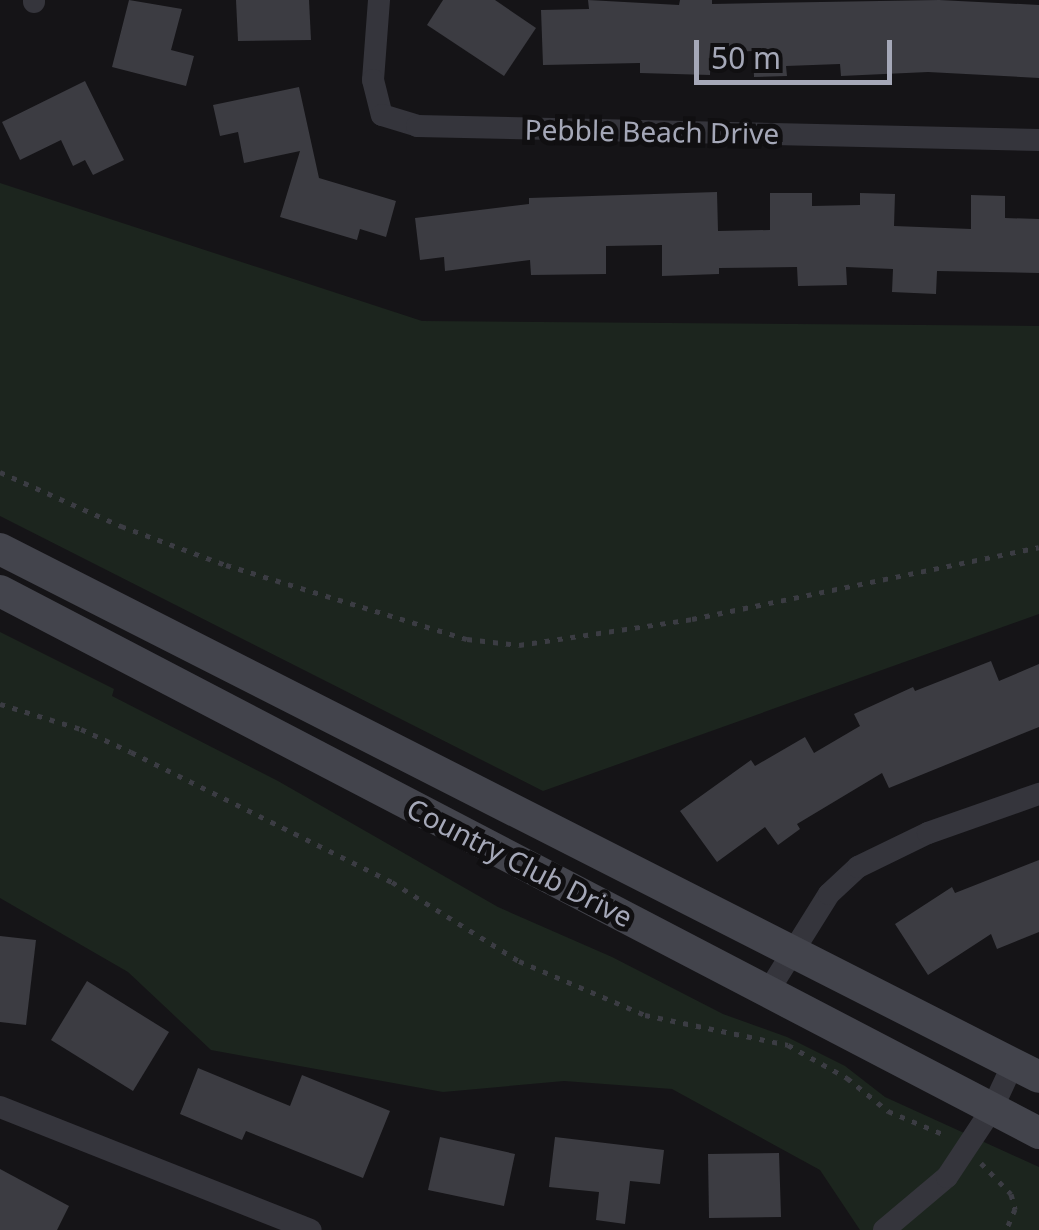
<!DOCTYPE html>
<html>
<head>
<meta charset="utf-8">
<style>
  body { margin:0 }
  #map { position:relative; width:1039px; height:1230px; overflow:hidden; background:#151417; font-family:"Noto Sans",sans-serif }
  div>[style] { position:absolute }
  .green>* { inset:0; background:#1c251e }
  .building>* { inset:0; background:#3c3c42 }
  .path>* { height:5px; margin-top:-2.5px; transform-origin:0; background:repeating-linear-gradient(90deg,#3b3c43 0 5px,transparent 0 13px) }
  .street>* { height:22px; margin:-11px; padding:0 11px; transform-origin:11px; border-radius:11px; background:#35353c }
  .secondary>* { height:32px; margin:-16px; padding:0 16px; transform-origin:16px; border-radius:16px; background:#43444c }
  span { translate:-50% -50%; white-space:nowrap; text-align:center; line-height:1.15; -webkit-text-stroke:10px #100f11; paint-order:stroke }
  .street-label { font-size:28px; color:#a5a8b8 }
  .scale { position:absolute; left:694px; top:40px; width:198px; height:45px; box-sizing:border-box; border:5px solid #a5a8b8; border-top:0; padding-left:12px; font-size:30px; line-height:35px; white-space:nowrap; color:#a5a8b8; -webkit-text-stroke:8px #100f11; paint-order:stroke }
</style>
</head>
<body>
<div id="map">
  <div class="green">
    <div style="clip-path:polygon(0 183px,422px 321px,1039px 326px,1039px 614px,543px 791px,0 516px)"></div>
    <div style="clip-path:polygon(0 632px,114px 689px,112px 696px,278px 781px,498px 907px,612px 957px,723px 1014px,787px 1037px,845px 1066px,885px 1097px,1039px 1167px,1039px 1230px,860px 1230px,820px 1170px,672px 1089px,564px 1081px,443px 1092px,211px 1050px,128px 972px,0 898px)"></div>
  </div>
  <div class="building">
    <div style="clip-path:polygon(129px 0,182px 9px,171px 50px,194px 56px,186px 86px,112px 67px)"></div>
    <div style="clip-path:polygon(236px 0,309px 0,311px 40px,238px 41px)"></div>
    <div style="clip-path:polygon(443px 0,495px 0,536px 28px,504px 76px,427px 25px)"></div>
    <div style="clip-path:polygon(588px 0,679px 5px,680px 0,712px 0,712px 4px,939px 0,1039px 5px,1039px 78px,928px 72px,841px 76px,840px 64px,786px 66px,787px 76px,754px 77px,753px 51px,711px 53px,710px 75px,640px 73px,640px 63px,543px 65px,541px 10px,589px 9px)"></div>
    <div style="clip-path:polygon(85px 81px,124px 160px,93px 175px,85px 160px,73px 166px,61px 140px,20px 160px,2px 122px)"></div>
    <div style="clip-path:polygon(299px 87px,319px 178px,396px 201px,386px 237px,360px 229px,357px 240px,280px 217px,300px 151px,244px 163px,238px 132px,220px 136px,213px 105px)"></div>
    <div style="clip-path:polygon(717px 192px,718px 231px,770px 230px,770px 193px,812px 193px,812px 206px,860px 205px,860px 193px,895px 194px,894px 226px,971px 229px,971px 195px,1005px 196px,1005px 218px,1039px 219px,1039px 273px,937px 271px,936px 294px,892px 292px,893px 269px,846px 267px,847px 285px,798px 286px,797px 267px,719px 268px,719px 274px,662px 276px,662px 245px,606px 246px,606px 274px,531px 275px,530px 260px,445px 271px,444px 257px,420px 260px,415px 218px,529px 204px,529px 198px)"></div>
    <div style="clip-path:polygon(991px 661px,999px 681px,1039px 664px,1039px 727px,889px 788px,882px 773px,797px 824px,800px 829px,778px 845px,765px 827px,717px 862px,680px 811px,751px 760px,755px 766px,805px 737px,814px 753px,860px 726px,854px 714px,913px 687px,915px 691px)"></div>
    <div style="clip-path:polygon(1039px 860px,1039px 932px,997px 949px,991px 934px,928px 975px,895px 924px,952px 887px,955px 893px)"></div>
    <div style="clip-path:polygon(0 936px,36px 940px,26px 1025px,0 1022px)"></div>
    <div style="clip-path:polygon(87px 981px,169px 1032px,133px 1091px,51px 1040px)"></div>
    <div style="clip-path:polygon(198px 1068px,290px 1106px,302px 1075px,390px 1111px,363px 1178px,246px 1131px,242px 1140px,180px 1114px)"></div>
    <div style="clip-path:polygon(440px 1137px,515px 1154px,504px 1206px,428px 1190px)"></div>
    <div style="clip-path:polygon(555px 1137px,664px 1150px,660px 1184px,630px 1181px,625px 1224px,596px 1220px,599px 1192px,549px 1187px)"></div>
    <div style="clip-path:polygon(779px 1153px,781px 1217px,709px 1218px,708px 1154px)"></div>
    <div style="clip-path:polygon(0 1169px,69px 1206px,57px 1230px,0 1230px)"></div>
  </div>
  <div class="path">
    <div style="left:0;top:472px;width:133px;rotate:24.1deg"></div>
    <div style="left:121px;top:526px;width:112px;rotate:20.4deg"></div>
    <div style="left:226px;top:565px;width:252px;rotate:17.1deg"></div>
    <div style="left:467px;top:639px;width:52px;rotate:6.6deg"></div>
    <div style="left:519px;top:645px;width:175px;rotate:-8.5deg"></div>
    <div style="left:692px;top:619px;width:354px;rotate:-11.7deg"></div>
    <div style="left:0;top:704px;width:85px;rotate:17.2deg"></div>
    <div style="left:81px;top:729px;width:55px;rotate:24.7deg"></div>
    <div style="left:131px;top:752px;width:292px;rotate:26.5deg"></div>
    <div style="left:392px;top:882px;width:150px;rotate:31.9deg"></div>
    <div style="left:519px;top:961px;width:137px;rotate:23.2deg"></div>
    <div style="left:645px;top:1015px;width:146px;rotate:11.8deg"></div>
    <div style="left:788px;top:1045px;width:68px;rotate:29.2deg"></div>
    <div style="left:847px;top:1078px;width:53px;rotate:38.8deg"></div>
    <div style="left:888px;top:1111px;width:62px;rotate:22.8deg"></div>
    <div style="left:981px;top:1163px;width:43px;rotate:45.9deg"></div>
    <div style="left:1011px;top:1194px;width:16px;rotate:75deg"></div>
    <div style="left:1015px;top:1209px;width:23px;rotate:113deg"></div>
  </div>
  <div class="street">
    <div style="left:34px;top:0;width:2px;rotate:90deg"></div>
    <div style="left:379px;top:0;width:80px;rotate:94.3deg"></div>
    <div style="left:373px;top:80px;width:36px;rotate:76deg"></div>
    <div style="left:382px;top:115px;width:37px;rotate:17deg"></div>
    <div style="left:417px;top:126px;width:622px;rotate:1.29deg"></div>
    <div style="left:769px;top:990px;width:113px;rotate:-58deg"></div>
    <div style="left:829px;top:894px;width:40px;rotate:-43deg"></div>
    <div style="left:858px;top:867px;width:78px;rotate:-25.9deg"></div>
    <div style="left:928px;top:833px;width:118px;rotate:-19.4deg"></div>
    <div style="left:0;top:1107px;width:334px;rotate:21.6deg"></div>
    <div style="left:884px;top:1230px;width:82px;rotate:-40.1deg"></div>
    <div style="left:947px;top:1177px;width:82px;rotate:-56.5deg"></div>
    <div style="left:992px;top:1109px;width:50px;rotate:-65deg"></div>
  </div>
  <div class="secondary">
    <div style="left:0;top:549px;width:1165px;rotate:26.94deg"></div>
    <div style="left:0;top:591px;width:1172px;rotate:27.55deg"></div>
  </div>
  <div class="street-label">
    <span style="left:652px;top:131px;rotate:1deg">Pebble Beach Drive</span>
    <span style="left:520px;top:862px;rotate:27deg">Country Club Drive</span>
  </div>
  <div class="scale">50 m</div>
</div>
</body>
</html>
